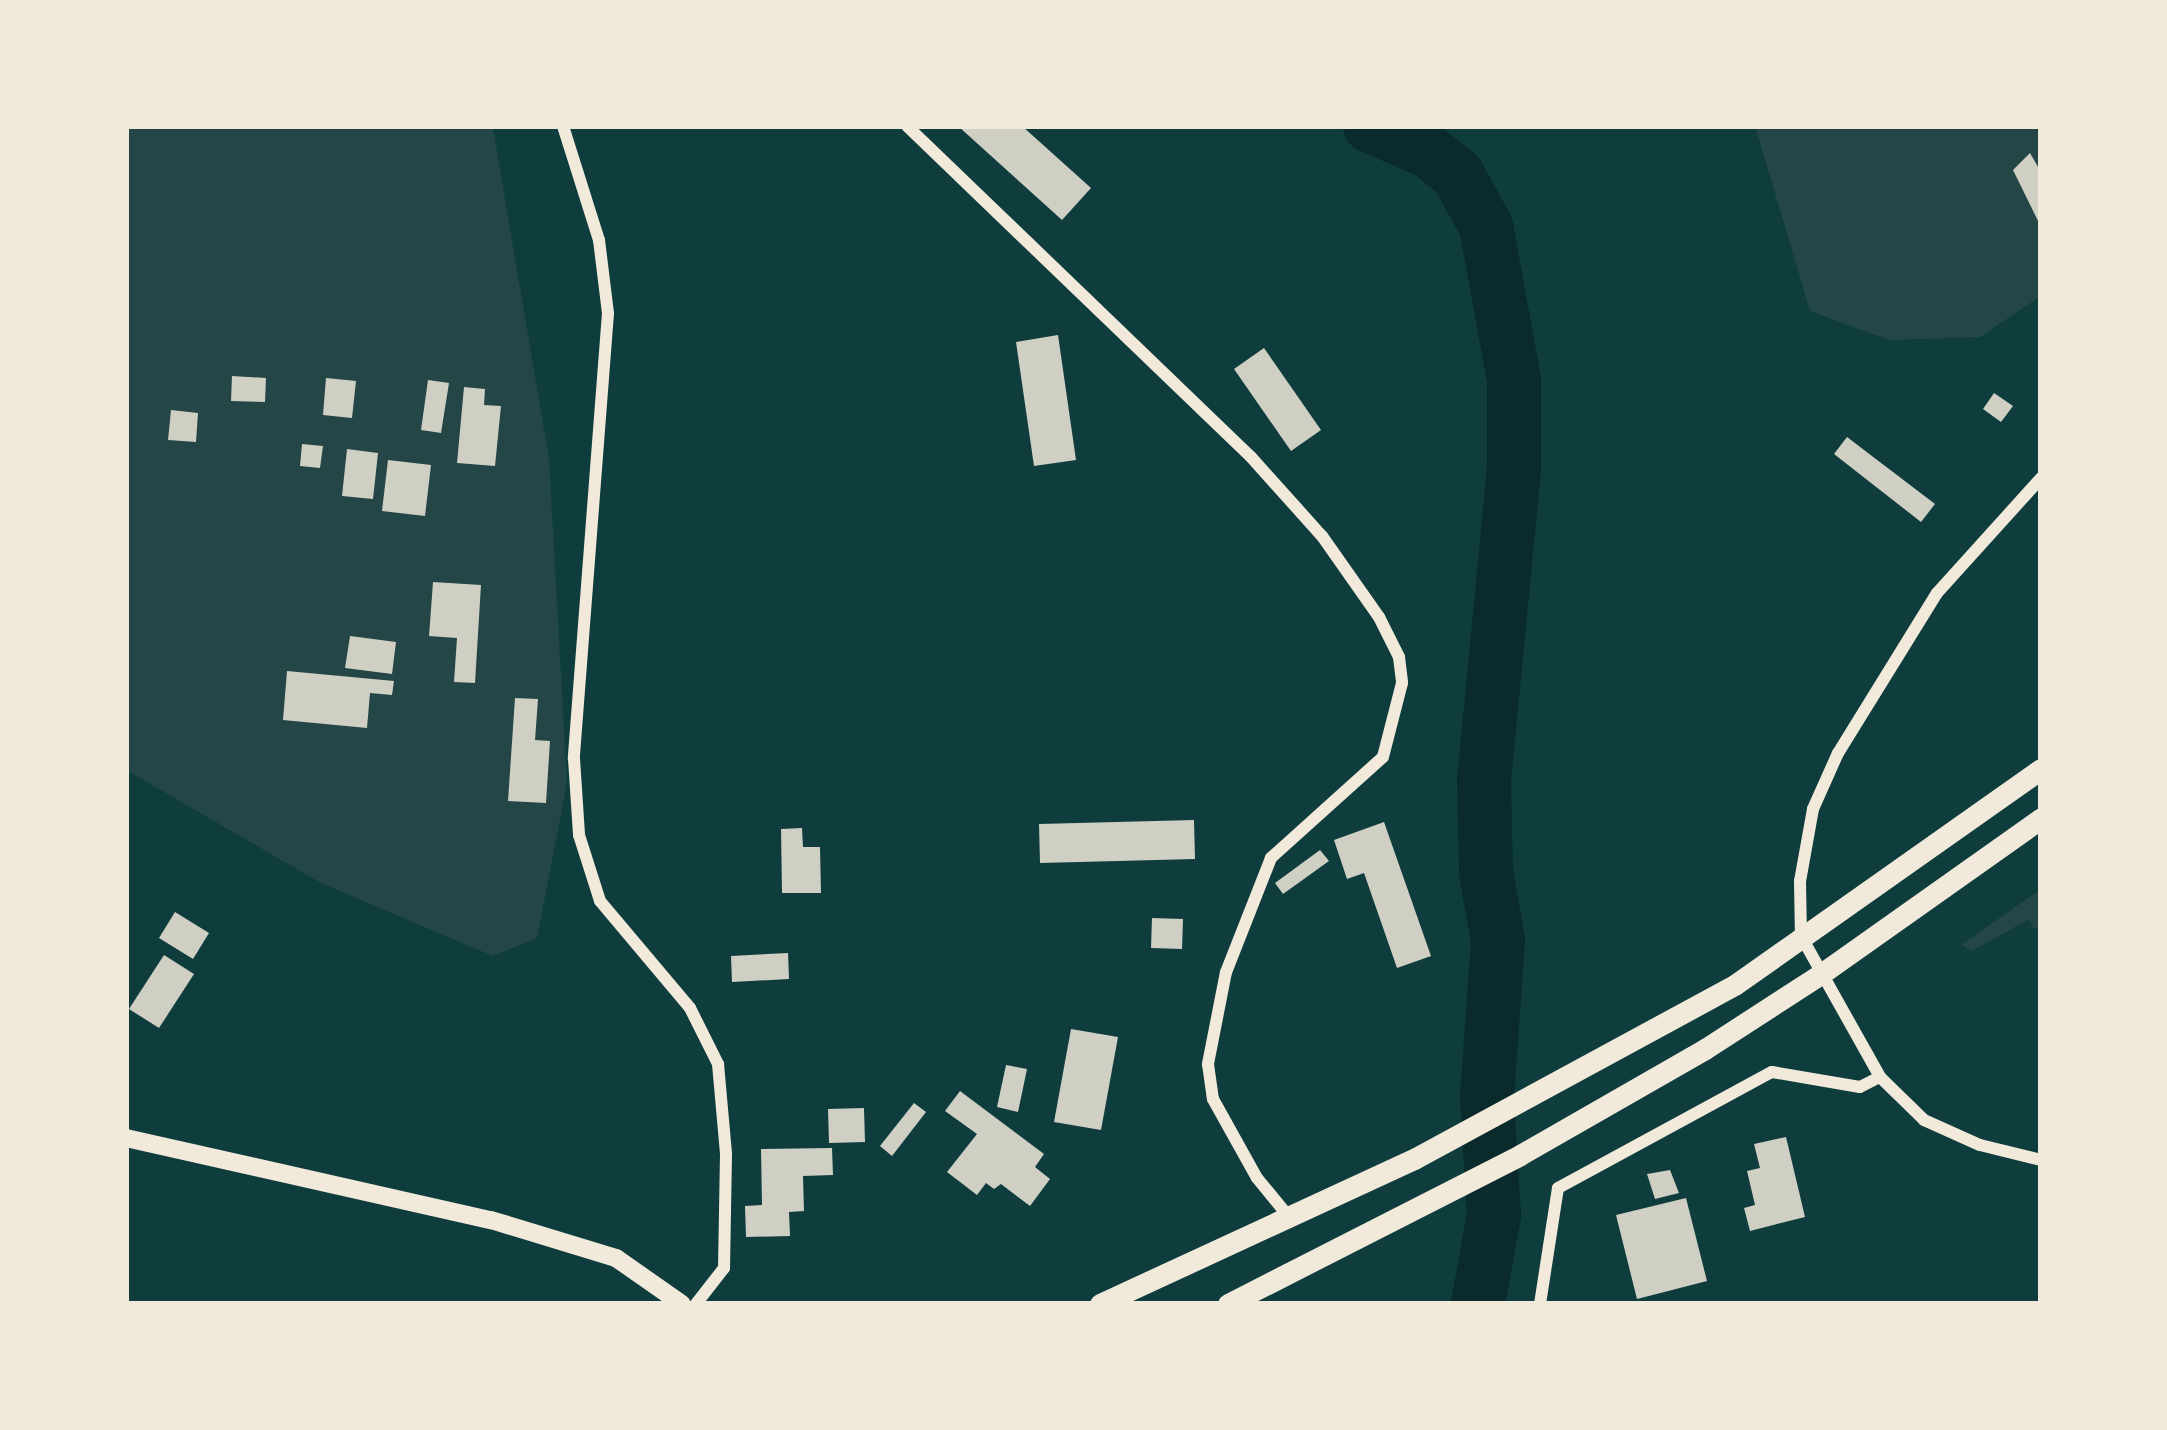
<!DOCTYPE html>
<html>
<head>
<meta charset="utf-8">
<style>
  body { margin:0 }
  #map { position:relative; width:2167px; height:1430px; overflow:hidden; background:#0f3d3e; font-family:"Alegreya Sans",sans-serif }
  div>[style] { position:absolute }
  .green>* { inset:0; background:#244646 }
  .river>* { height:54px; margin:-27px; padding:0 27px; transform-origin:27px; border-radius:27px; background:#0a2a2b }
  .building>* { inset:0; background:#cfcfc3 }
  .minor>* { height:12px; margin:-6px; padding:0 6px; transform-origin:6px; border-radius:6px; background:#f1e9da }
  .tertiary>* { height:18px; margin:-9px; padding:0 9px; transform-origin:9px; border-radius:9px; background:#f1e9da }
  .secondary>* { height:21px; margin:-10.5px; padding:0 10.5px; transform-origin:10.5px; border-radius:10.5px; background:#f1e9da }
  span { translate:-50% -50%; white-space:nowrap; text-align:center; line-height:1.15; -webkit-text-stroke:10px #f1e9da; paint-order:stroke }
  .frame { position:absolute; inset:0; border:129px solid #f1e9da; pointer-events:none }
</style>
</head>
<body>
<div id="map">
  <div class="green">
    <div style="clip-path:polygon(126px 126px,493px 128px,549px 459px,567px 783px,537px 938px,493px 956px,321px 883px,126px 770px)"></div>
    <div style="clip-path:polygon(1755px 126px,2041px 126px,2041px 296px,1980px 337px,1889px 340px,1810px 311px)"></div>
    <div style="clip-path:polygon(2041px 889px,2041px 926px,2034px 929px,2029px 919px,1972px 951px,1961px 945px)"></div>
  </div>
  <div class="river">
    <div style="left:1370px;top:126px;width:63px;rotate:23.3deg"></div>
    <div style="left:1428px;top:151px;width:37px;rotate:38deg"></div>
    <div style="left:1457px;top:174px;width:60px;rotate:60.9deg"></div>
    <div style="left:1486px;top:226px;width:157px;rotate:79.7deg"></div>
    <div style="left:1514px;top:380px;width:89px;rotate:90deg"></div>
    <div style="left:1514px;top:469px;width:314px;rotate:95.5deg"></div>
    <div style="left:1484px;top:782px;width:90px;rotate:88.7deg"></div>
    <div style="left:1486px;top:872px;width:70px;rotate:80.1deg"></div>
    <div style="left:1498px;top:941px;width:157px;rotate:94deg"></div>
    <div style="left:1487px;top:1098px;width:117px;rotate:86.6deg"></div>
    <div style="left:1494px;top:1215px;width:90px;rotate:100.2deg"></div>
  </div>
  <div class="building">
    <div style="clip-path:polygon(958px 126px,1022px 126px,1091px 188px,1062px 220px)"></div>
    <div style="clip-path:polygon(2030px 153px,2041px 172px,2041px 227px,2013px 170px)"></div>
    <div style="clip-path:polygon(1058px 335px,1076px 460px,1034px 466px,1016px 342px)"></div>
    <div style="clip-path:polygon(1264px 348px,1321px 430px,1291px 451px,1234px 369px)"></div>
    <div style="clip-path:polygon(232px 376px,266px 378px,265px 402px,231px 401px)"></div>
    <div style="clip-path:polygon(326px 378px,356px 381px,352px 418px,323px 415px)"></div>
    <div style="clip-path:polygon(428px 380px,449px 383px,441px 433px,421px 430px)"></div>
    <div style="clip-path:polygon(464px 387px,485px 389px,484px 405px,501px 406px,495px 466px,457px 463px)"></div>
    <div style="clip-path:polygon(1994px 393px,2013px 406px,2001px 422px,1983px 409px)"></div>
    <div style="clip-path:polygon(171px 410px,198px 413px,196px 442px,168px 440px)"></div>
    <div style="clip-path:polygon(1847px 437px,1935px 504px,1921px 522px,1834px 454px)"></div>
    <div style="clip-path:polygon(302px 444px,323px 446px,320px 468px,300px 466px)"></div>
    <div style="clip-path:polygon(347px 449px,378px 453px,373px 499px,342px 496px)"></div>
    <div style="clip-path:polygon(388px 460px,431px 465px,425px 516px,382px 511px)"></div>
    <div style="clip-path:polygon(433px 582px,481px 585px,475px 683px,454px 682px,457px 638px,429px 636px)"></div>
    <div style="clip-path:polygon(350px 636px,396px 642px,392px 674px,345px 668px)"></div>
    <div style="clip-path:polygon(287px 671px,394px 681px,392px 695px,370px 693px,367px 728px,283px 720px)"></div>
    <div style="clip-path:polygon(515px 698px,538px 699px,535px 740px,550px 741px,546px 803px,508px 801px)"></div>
    <div style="clip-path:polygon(1194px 820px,1195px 859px,1040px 863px,1039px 824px)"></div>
    <div style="clip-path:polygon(1384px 822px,1431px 956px,1397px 968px,1364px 873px,1347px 879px,1334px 840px)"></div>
    <div style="clip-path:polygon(802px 828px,803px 847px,820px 847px,821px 893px,782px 893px,781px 829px)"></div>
    <div style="clip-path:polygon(1320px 850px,1329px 861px,1283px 894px,1275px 883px)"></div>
    <div style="clip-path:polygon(175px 912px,209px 933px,193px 959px,159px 938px)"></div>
    <div style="clip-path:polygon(1152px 918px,1183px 919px,1182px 949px,1151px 948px)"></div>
    <div style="clip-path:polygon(788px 953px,789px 979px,732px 982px,731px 956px)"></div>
    <div style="clip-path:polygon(164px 955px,194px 974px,159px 1028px,129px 1009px)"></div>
    <div style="clip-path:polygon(1071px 1029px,1118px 1037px,1101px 1130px,1054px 1122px)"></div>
    <div style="clip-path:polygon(1006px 1065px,1027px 1069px,1018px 1112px,997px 1107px)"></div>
    <div style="clip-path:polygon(960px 1091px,1044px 1154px,1035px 1167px,1050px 1179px,1030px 1206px,1001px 1184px,994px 1189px,986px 1183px,977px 1195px,947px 1172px,977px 1134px,945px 1111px)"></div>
    <div style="clip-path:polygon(914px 1103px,926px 1112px,892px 1156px,880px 1146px)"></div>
    <div style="clip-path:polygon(864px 1108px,865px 1142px,829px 1143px,828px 1109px)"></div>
    <div style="clip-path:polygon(1786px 1137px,1805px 1217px,1750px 1231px,1744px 1208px,1755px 1205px,1747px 1171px,1760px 1168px,1754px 1144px)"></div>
    <div style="clip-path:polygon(832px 1148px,833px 1175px,803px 1176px,804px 1211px,789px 1212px,790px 1236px,746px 1237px,745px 1206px,762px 1205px,761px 1149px)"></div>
    <div style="clip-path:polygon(1670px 1170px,1679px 1193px,1655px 1199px,1647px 1174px)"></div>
    <div style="clip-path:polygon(1686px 1198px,1707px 1281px,1637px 1299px,1616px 1215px)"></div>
  </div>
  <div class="minor">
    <div style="left:563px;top:126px;width:120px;rotate:72.5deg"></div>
    <div style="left:599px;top:240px;width:74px;rotate:83deg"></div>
    <div style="left:608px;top:313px;width:447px;rotate:94.4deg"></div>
    <div style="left:574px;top:759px;width:76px;rotate:86.2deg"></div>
    <div style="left:579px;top:835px;width:69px;rotate:72.3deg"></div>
    <div style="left:600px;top:901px;width:140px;rotate:49.9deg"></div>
    <div style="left:690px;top:1008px;width:63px;rotate:63.4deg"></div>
    <div style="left:718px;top:1064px;width:90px;rotate:84.9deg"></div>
    <div style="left:726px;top:1154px;width:114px;rotate:91deg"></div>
    <div style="left:724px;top:1268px;width:46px;rotate:127.9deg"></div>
    <div style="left:907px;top:126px;width:477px;rotate:43.9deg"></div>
    <div style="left:1251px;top:457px;width:106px;rotate:48.1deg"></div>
    <div style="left:1322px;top:536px;width:99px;rotate:54.9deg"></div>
    <div style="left:1379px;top:617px;width:45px;rotate:63.4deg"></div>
    <div style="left:1399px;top:657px;width:26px;rotate:83deg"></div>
    <div style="left:1402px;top:683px;width:76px;rotate:104.4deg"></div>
    <div style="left:1383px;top:757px;width:151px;rotate:138deg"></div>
    <div style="left:1271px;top:858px;width:123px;rotate:111.5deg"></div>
    <div style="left:1226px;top:972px;width:94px;rotate:101.1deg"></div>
    <div style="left:1208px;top:1064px;width:35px;rotate:82deg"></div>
    <div style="left:1213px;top:1099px;width:90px;rotate:60.9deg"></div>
    <div style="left:1257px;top:1178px;width:50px;rotate:50.6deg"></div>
    <div style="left:2041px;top:478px;width:155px;rotate:132.1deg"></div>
    <div style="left:1937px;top:593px;width:188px;rotate:121.7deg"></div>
    <div style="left:1838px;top:753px;width:61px;rotate:114.1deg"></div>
    <div style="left:1813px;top:809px;width:73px;rotate:100.2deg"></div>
    <div style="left:1800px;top:881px;width:55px;rotate:89deg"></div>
    <div style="left:1801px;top:936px;width:162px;rotate:60.7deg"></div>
    <div style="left:1880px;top:1077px;width:62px;rotate:44.3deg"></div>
    <div style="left:1924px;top:1120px;width:61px;rotate:24.1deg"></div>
    <div style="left:1980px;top:1145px;width:63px;rotate:13.8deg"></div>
    <div style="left:1540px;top:1304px;width:117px;rotate:-81.2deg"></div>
    <div style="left:1558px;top:1188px;width:243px;rotate:-28.5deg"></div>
    <div style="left:1772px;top:1072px;width:89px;rotate:9.7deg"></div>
    <div style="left:1860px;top:1087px;width:22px;rotate:-27deg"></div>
  </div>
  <div class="tertiary">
    <div style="left:126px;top:1138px;width:374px;rotate:12.7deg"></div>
    <div style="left:491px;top:1220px;width:131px;rotate:16.9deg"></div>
    <div style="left:616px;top:1258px;width:80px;rotate:34.9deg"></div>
  </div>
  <div class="secondary">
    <div style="left:1100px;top:1304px;width:346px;rotate:-24.8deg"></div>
    <div style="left:1414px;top:1159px;width:366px;rotate:-28.5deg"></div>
    <div style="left:1736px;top:984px;width:373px;rotate:-35.2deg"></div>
    <div style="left:1228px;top:1304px;width:328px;rotate:-27deg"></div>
    <div style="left:1520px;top:1155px;width:213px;rotate:-29.8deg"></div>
    <div style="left:1705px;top:1049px;width:138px;rotate:-32.9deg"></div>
    <div style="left:1821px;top:974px;width:270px;rotate:-35.3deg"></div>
  </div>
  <div class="frame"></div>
</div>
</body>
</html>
